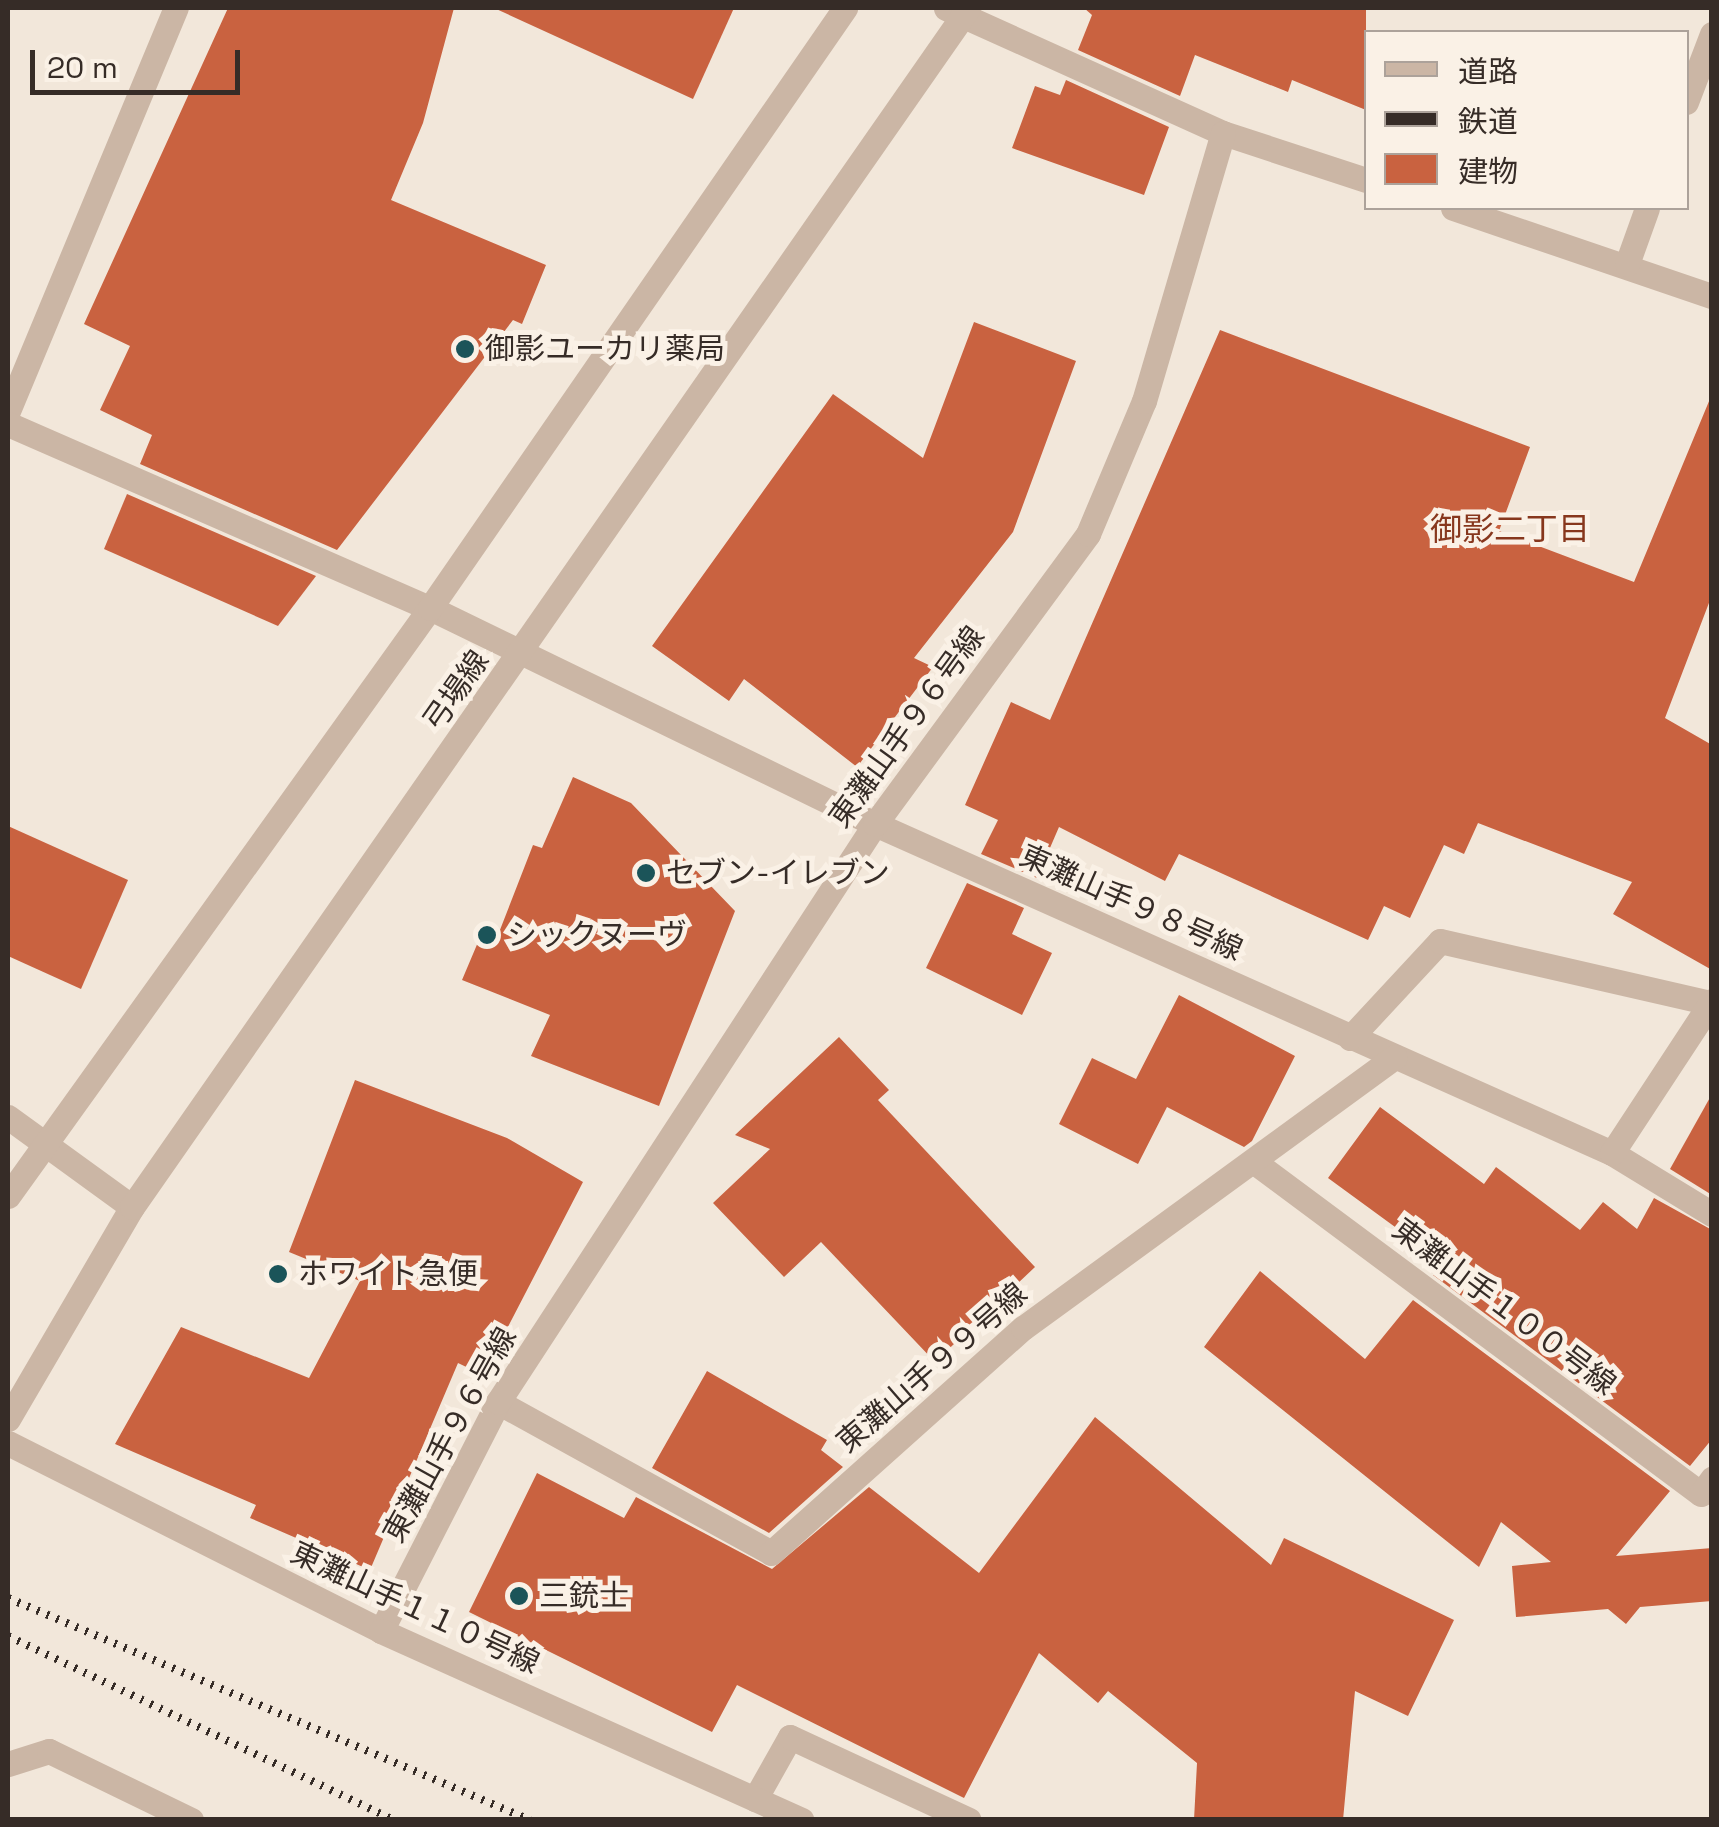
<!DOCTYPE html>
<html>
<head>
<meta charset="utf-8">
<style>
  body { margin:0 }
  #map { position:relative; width:1719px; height:1827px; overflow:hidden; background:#f2e7da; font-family:"Space Grotesk","Noto Sans JP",sans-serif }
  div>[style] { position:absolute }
  .building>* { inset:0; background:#c96240 }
  .minor>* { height:25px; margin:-12.5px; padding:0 12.5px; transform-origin:12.5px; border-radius:12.5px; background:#cbb6a5 }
  .tertiary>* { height:25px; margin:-12.5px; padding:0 12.5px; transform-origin:12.5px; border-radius:12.5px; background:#cbb6a5 }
  .rail>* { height:8px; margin-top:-4px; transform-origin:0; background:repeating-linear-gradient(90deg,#362c27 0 2.5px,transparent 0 10.5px) }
  .dots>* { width:28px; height:28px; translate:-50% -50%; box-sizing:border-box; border:5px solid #faf1e6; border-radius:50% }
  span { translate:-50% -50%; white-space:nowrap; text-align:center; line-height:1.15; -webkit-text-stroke:10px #faf1e6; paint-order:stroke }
  .poi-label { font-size:30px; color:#362c27 }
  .left { translate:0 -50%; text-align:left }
  .street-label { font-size:30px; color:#362c27 }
  .neighbourhood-label { font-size:32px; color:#87371d }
  .frame { position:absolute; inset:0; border:10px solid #362c27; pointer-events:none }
  .legend { position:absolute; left:1364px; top:30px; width:325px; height:180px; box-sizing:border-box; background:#faf1e6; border:2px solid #aca29a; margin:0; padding:12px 18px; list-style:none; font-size:30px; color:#362c27 }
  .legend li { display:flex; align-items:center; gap:20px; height:50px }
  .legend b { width:50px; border:2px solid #aca29a }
  .scale { position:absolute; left:30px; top:50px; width:210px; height:45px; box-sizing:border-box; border:5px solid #362c27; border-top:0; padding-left:12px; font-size:30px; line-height:35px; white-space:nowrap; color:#362c27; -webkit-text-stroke:8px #faf1e6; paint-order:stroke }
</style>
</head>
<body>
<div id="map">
  <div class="building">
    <div style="clip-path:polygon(228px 8px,454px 8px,423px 123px,391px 200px,546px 265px,522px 324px,513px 320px,337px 550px,140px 464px,152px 435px,100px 410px,130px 346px,84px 324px)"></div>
    <div style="clip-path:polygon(494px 8px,734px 8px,693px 99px)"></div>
    <div style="clip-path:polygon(1084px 8px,1366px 8px,1366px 110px,1292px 80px,1288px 92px,1195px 55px,1180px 96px,1078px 50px,1092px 15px)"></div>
    <div style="clip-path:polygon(1066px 80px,1169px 127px,1144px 195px,1012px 148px,1035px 86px,1060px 95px)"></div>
    <div style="clip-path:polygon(974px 322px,1076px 361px,1013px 532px,914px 658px,933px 667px,857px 767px,744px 679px,729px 701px,652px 646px,833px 394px,923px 458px)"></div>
    <div style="clip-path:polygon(1220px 330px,1530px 447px,1499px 531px,1634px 582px,1712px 394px,1712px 595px,1665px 718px,1712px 745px,1712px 970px,1613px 914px,1632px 882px,1478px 823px,1464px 854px,1444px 845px,1410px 918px,1384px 906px,1368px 940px,1179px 854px,1165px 881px,1059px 827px,1037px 878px,981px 854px,998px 820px,965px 805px,1011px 702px,1050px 720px)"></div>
    <div style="clip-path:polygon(127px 494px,316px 576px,278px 626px,104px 549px)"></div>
    <div style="clip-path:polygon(573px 777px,631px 803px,735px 911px,659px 1106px,531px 1056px,550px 1015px,462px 980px,484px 928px,498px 935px,533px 845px,542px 848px)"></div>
    <div style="clip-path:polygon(8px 826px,128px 880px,81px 989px,8px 956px)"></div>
    <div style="clip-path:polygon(967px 883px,1024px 908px,1012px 934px,1052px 953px,1022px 1015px,926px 968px)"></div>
    <div style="clip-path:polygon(1179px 995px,1295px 1056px,1252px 1141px,1244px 1147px,1167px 1107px,1138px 1164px,1059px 1124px,1092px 1058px,1136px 1079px)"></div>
    <div style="clip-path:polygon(839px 1037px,889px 1090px,878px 1100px,1035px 1267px,935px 1362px,821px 1242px,784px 1277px,713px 1203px,770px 1149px,735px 1135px)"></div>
    <div style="clip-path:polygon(355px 1080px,507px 1138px,583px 1182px,483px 1375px,458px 1363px,370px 1570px,250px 1518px,256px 1505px,115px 1444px,181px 1327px,309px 1378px,360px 1281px,289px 1252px)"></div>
    <div style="clip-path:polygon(1712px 1094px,1712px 1195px,1670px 1169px)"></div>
    <div style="clip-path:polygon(1380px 1107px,1484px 1184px,1496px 1167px,1580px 1230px,1603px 1202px,1637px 1229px,1654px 1198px,1712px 1230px,1712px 1439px,1690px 1466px,1433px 1275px,1443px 1262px,1328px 1178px)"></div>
    <div style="clip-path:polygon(1260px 1271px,1365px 1359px,1413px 1300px,1670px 1491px,1616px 1556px,1712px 1548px,1712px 1601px,1640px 1607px,1626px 1624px,1608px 1609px,1516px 1617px,1512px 1566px,1551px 1562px,1501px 1522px,1479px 1567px,1204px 1347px)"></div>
    <div style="clip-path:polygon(707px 1371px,827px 1440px,821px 1450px,843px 1467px,769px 1533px,652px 1468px)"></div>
    <div style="clip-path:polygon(1095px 1417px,1271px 1565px,1284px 1538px,1454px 1620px,1408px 1716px,1355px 1691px,1343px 1820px,1194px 1820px,1197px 1763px,1108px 1691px,1098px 1703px,1039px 1653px,964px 1798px,737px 1685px,712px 1732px,469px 1612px,537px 1473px,624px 1518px,636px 1497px,772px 1569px,869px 1487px,979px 1573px)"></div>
  </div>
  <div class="minor">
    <div style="left:946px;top:8px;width:304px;rotate:24.3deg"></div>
    <div style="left:1223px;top:133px;width:151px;rotate:18.2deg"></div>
    <div style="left:1686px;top:102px;width:73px;rotate:-69.1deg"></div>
    <div style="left:1453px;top:208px;width:274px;rotate:18.8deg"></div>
    <div style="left:1627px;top:264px;width:59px;rotate:-70.3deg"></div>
    <div style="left:8px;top:411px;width:437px;rotate:-67.4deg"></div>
    <div style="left:8px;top:424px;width:460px;rotate:23.6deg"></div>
    <div style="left:430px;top:608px;width:495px;rotate:25.9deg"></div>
    <div style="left:875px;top:824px;width:807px;rotate:24.06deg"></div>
    <div style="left:1612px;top:1153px;width:117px;rotate:31.4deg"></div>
    <div style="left:1350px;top:1038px;width:132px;rotate:-47.1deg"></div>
    <div style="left:1440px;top:941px;width:278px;rotate:12.9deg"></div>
    <div style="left:1612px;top:1153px;width:182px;rotate:-56.7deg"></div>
    <div style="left:1253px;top:1161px;width:558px;rotate:36.62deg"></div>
    <div style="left:1701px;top:1494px;width:19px;rotate:-54deg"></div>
    <div style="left:498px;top:1402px;width:312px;rotate:28.9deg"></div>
    <div style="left:771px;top:1553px;width:338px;rotate:-41.8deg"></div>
    <div style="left:1023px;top:1328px;width:460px;rotate:-36.1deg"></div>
    <div style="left:381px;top:1631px;width:257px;rotate:-62.9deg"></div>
    <div style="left:498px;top:1402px;width:690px;rotate:-56.89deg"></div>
    <div style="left:875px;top:824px;width:360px;rotate:-53.7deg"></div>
    <div style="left:1088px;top:534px;width:144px;rotate:-67.2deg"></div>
    <div style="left:1144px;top:401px;width:279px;rotate:-73.6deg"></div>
    <div style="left:755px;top:1799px;width:71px;rotate:-60.6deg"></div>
    <div style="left:790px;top:1737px;width:197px;rotate:24.9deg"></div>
  </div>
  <div class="tertiary">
    <div style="left:8px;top:1117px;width:153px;rotate:36deg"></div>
    <div style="left:8px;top:1196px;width:724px;rotate:-54.33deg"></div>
    <div style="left:430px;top:608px;width:730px;rotate:-55.33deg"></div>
    <div style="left:8px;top:1419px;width:246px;rotate:-59.7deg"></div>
    <div style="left:132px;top:1207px;width:1462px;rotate:-55.11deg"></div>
    <div style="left:8px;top:1443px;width:418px;rotate:26.7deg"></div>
    <div style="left:381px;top:1631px;width:461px;rotate:24.2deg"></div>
    <div style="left:8px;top:1764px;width:43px;rotate:-17.6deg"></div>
    <div style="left:49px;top:1751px;width:158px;rotate:25.9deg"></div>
  </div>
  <div class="rail">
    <div style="left:8px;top:1598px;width:567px;rotate:23.04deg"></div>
    <div style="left:8px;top:1636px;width:428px;rotate:25.5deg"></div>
  </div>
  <div class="dots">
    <div style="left:465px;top:349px;background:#1b5459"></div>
    <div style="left:646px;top:873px;background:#1b5459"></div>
    <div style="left:487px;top:935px;background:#1b5459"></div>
    <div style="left:278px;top:1274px;background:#1b5459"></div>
    <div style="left:519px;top:1596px;background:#1b5459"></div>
  </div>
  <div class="poi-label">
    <span class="left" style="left:485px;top:349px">御影ユーカリ薬局</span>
    <span class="left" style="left:666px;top:873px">セブン-イレブン</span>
    <span class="left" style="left:507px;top:935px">シックヌーヴ</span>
    <span class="left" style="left:298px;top:1274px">ホワイト急便</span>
    <span class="left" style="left:539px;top:1596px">三銃士</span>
  </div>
  <div class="street-label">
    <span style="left:456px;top:691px;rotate:-55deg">弓場線</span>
    <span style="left:907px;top:727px;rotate:-54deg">東灘山手９６号線</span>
    <span style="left:1131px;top:903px;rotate:24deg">東灘山手９８号線</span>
    <span style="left:1504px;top:1307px;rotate:37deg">東灘山手１００号線</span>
    <span style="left:932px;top:1368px;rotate:-41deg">東灘山手９９号線</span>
    <span style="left:450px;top:1435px;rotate:-61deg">東灘山手９６号線</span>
    <span style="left:415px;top:1608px;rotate:25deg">東灘山手１１０号線</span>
  </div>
  <div class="neighbourhood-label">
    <span style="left:1510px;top:529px">御影二丁目</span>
  </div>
  <div class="frame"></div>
  <ul class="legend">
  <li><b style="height:12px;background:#cbb6a5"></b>道路</li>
  <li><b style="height:12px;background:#362c27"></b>鉄道</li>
  <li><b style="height:28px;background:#c96240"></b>建物</li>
  </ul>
  <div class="scale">20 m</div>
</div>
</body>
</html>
